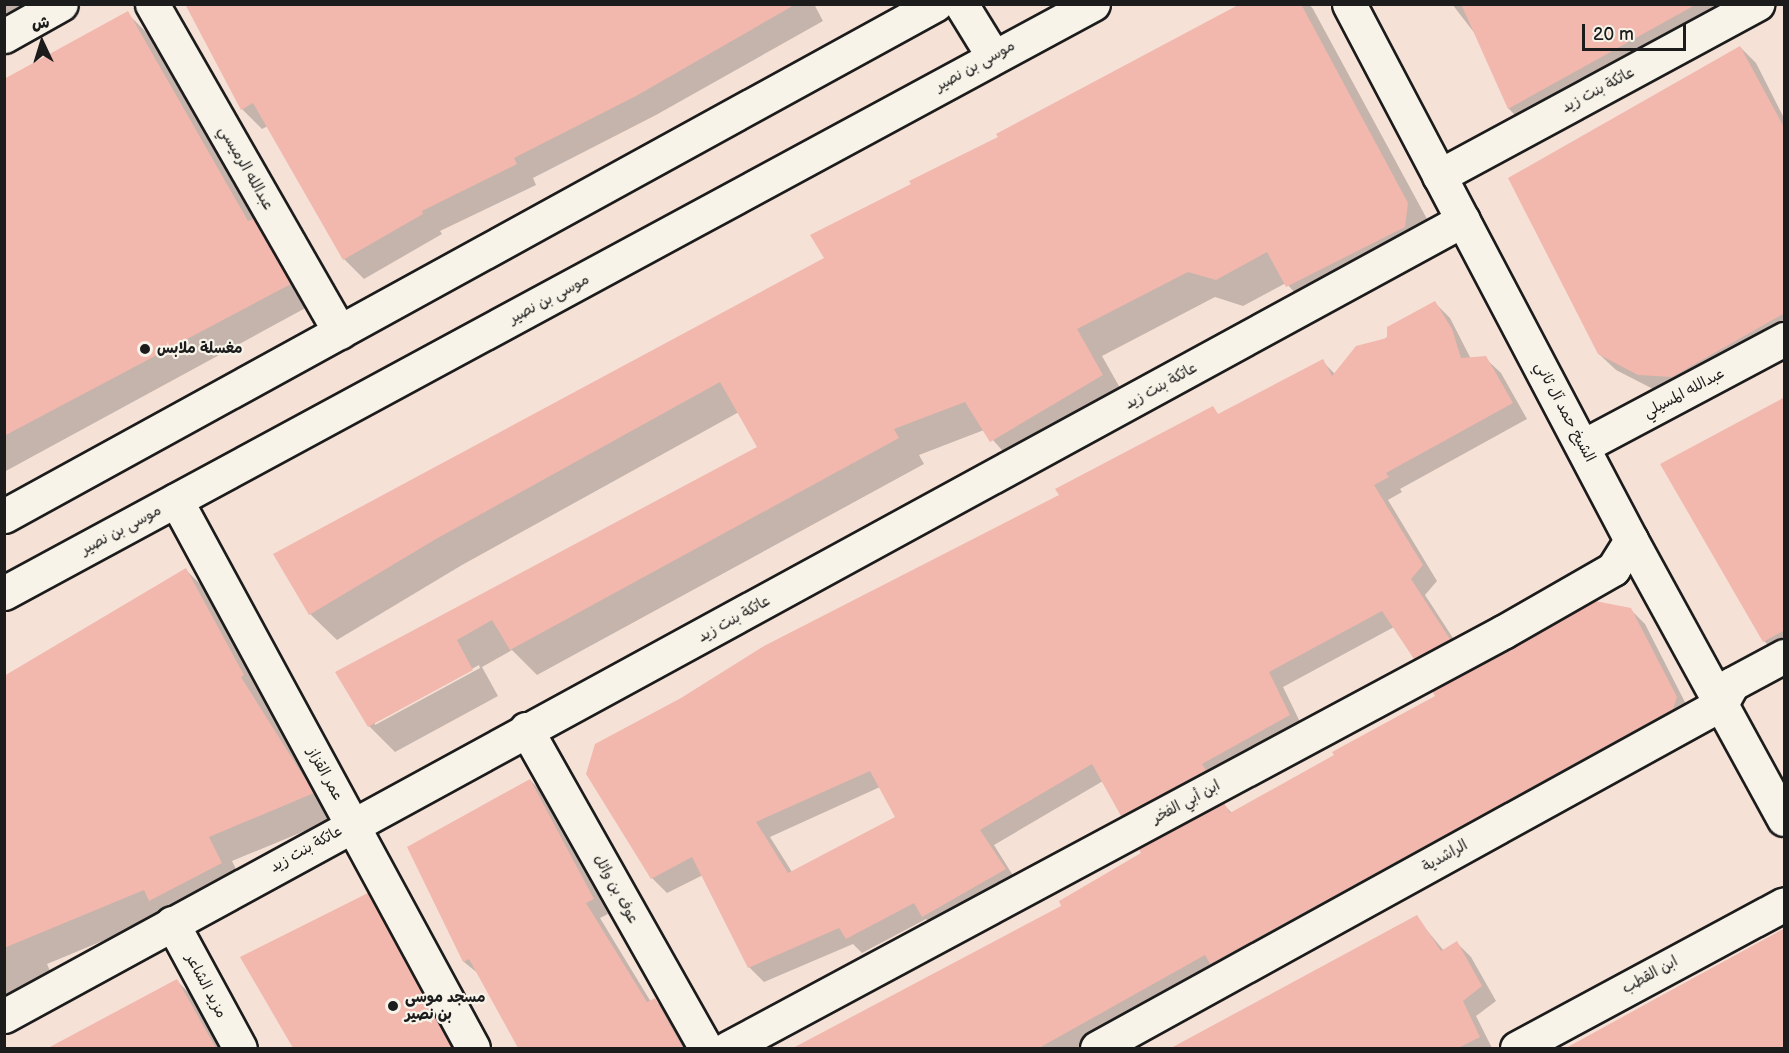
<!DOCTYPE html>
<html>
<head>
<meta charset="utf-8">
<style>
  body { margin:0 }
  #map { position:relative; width:1789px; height:1053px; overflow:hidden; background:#f6e1d6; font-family:"Balsamiq Sans","Playpen Sans Arabic",sans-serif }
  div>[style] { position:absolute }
  .shadow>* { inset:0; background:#0003 }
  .building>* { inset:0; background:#f2b7ad }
  .roads { filter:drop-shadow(2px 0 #1c1c1c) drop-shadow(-2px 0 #1c1c1c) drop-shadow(0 2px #1c1c1c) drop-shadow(0 -2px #1c1c1c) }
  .minor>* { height:33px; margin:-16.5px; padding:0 16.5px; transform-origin:16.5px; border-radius:16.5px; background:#f7f3e8 }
  .dots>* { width:16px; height:16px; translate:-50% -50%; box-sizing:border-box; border:3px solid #f7f3e8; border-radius:50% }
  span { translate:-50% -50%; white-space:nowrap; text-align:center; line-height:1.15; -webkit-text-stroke:4.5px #f7f3e8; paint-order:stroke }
  .street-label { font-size:15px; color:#1c1c1c }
  .poi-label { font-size:15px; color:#1c1c1c; font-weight:700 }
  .left { translate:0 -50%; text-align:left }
  .frame { position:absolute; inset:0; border:6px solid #1c1c1c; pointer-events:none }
  .north { position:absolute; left:12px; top:12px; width:60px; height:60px; -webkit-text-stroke:4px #f7f3e8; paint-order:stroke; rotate:356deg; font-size:16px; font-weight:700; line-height:24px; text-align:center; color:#1c1c1c }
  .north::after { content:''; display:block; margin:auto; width:21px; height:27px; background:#1c1c1c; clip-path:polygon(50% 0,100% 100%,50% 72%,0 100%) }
  .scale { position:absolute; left:1582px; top:24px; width:104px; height:27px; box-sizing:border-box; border:3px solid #1c1c1c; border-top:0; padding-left:8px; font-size:18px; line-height:21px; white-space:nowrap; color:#1c1c1c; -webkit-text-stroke:4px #f7f3e8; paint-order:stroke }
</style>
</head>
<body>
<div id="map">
  <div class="shadow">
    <div style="clip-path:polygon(4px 4px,24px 4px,4px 15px)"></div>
    <div style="clip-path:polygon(187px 4px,814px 4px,823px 21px,656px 115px,533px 178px,536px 185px,440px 231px,442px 234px,364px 279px,344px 259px,268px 126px,262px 129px,242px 109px)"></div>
    <div style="clip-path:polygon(evenodd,1244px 4px,1309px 4px,1313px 9px,1433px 230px,1313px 312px,1286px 283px,1243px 306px,1215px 297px,1102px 356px,1128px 402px,1017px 467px,984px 430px,919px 455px,924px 464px,537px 675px,512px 650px,482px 667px,498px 696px,395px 752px,369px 726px,337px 672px,759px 448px,739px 412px,462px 565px,337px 640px,310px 614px,826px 259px,913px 185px,1244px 4px,479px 665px,480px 668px,375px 725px,375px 722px,479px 665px)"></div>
    <div style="clip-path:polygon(1452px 4px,1773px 4px,1536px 136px,1509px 109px,1476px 35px)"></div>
    <div style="clip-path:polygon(127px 13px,148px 34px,258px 226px,274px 241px,311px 305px,4px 472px,4px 80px)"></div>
    <div style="clip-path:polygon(1740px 47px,1756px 63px,1784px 118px,1784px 338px,1655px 390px,1616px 370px,1599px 354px)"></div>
    <div style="clip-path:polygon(evenodd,1435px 303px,1450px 318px,1471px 359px,1485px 358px,1501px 373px,1527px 419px,1400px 489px,1402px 492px,1388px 500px,1437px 581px,1425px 595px,1464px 655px,1430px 673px,1394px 627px,1283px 687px,1304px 730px,1137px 830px,1122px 815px,1103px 781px,994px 845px,1019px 885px,938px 931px,926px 919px,862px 953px,853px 944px,764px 982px,749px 967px,703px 875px,667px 893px,652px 878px,588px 773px,1212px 408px,1219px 415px,1322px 361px,1335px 374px,1435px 303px,880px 787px,897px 818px,792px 872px,770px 837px,880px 787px)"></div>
    <div style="clip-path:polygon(1784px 399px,1784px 652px,1779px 656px,1764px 641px)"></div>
    <div style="clip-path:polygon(186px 570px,210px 594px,267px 699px,264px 701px,336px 818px,232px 861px,245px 887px,165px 915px,47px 964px,51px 973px,4px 998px,4px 678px)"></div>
    <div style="clip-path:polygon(1630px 609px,1645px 624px,1690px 712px,1078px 1048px,796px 1048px,1063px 906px,1224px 805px,1232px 813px)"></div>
    <div style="clip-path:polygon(530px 780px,545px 795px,608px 914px,600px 918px,651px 1002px,655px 1000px,669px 1015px,689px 1048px,520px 1048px,480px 975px,464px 962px)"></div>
    <div style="clip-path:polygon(367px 895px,391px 918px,461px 1048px,295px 1048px,242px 957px)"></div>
    <div style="clip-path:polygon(1416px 917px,1444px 951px,1457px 943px,1471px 957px,1496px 1001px,1476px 1016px,1492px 1048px,1174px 1048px)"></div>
    <div style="clip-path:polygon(1784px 930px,1784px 1048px,1569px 1048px)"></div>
    <div style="clip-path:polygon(177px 981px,191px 995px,221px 1048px,51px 1048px)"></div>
  </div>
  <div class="building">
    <div style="clip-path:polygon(185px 4px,796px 4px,636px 96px,514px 158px,517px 164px,422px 211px,423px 214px,343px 260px,253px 103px,241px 110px)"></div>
    <div style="clip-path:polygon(1240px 4px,1301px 4px,1408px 203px,1405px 227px,1286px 287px,1267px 252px,1216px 280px,1188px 272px,1077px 329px,1103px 375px,990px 442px,965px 402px,894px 429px,899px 438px,510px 650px,492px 620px,457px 640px,473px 670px,368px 727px,335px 672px,757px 447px,720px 382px,436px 539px,309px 615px,273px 554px,824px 258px,810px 235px,911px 184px,909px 181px,998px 137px,996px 134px)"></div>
    <div style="clip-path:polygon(1461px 4px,1697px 4px,1508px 109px)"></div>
    <div style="clip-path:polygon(128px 11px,248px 221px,253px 219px,291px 284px,4px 436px,4px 79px)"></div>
    <div style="clip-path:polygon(1740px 46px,1785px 129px,1785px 313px,1672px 377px,1638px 375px,1598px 354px,1508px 178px)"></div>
    <div style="clip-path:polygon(evenodd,1435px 301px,1452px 329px,1461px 358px,1486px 356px,1513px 403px,1386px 473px,1389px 477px,1374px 485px,1423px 565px,1411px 579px,1450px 639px,1414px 659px,1382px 611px,1269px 672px,1290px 715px,1202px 764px,1206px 770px,1121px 816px,1092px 764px,980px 830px,1006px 869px,922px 917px,914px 903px,846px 939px,839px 928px,748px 968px,692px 857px,651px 879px,586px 774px,595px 744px,681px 698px,764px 646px,1059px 495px,1055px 489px,1213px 406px,1218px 414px,1323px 359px,1332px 376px,1356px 346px,1387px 338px,1387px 327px,1435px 301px,870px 771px,895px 817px,788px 873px,756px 822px,870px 771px)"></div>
    <div style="clip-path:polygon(1785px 397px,1785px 630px,1763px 642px,1660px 464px)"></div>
    <div style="clip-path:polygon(186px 568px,244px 675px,241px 677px,314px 793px,209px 837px,222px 863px,149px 901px,144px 890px,4px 948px,4px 676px)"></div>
    <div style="clip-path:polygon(1595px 601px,1631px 608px,1677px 697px,1673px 709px,1210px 964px,1205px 955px,1039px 1048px,793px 1048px,1061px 906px,1059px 901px,1141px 853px,1139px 849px,1224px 803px,1230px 813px,1334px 755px,1332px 752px,1435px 696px,1432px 691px)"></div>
    <div style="clip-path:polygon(530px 779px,594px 899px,586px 903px,647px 1002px,655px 998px,683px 1048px,518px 1048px,469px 959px,463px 962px,407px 847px)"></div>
    <div style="clip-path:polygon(368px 893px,452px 1048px,293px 1048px,240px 957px)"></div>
    <div style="clip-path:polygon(1417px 915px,1441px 951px,1457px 941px,1482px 986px,1463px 1001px,1480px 1037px,1458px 1048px,1171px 1048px)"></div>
    <div style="clip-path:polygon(1785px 928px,1785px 1048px,1566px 1048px,1666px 993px)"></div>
    <div style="clip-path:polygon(177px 979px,216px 1048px,48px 1048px)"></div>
  </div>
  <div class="roads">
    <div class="minor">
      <div style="left:152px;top:4px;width:378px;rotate:60.2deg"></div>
      <div style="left:961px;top:4px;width:61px;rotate:58.4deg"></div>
      <div style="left:1349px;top:4px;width:606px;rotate:62.25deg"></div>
      <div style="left:1631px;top:540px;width:318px;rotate:61.3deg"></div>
      <div style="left:4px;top:36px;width:65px;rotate:-29.3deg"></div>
      <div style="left:1439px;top:176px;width:362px;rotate:-28.4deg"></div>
      <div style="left:1583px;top:446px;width:228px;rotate:-28deg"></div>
      <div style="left:176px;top:500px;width:623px;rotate:61.54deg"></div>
      <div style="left:4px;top:516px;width:1063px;rotate:-28.78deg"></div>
      <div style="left:4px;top:593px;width:1238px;rotate:-28.41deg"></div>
      <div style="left:526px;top:729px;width:366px;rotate:60.6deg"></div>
      <div style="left:172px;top:923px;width:142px;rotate:61.5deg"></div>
      <div style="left:4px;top:1016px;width:1662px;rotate:-28.62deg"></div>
      <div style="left:728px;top:1048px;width:880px;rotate:-28.23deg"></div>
      <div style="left:1503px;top:632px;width:127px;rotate:-29.8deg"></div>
      <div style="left:1613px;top:569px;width:34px;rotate:-58deg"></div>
      <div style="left:1097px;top:1048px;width:713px;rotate:-28.87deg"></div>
      <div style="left:1721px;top:704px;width:23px;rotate:-61deg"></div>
      <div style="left:1732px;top:684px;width:59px;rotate:-28.3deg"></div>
      <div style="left:1517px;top:1048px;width:303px;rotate:-28.3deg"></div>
    </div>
  </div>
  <div class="dots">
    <div style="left:145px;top:349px;background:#1c1c1c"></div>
    <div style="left:393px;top:1006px;background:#1c1c1c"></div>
  </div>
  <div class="street-label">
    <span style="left:975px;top:66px;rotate:-29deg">موسى بن نصير</span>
    <span style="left:1598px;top:90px;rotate:-28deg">عاتكة بنت زيد</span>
    <span style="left:246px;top:168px;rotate:60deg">عبدالله الرميسي</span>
    <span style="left:549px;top:299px;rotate:-28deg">موسى بن نصير</span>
    <span style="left:1161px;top:386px;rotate:-29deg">عاتكة بنت زيد</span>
    <span style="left:1684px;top:393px;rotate:-28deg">عبدالله المسيلي</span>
    <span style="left:1565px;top:412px;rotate:62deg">الشيخ حمد آل ثاني</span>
    <span style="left:121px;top:530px;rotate:-28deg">موسى بن نصير</span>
    <span style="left:734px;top:619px;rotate:-29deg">عاتكة بنت زيد</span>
    <span style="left:325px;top:774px;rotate:61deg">عمر القزاز</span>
    <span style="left:1186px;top:802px;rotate:-28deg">ابن أبي الفخر</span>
    <span style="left:306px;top:849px;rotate:-29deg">عاتكة بنت زيد</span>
    <span style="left:1445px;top:856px;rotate:-29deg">الراشدية</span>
    <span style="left:616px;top:889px;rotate:61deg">عوف بن وائل</span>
    <span style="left:1650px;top:975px;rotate:-29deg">ابن القطب</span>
    <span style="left:206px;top:986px;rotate:62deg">مزيد الشاعر</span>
  </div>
  <div class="poi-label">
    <span class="left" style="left:157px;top:349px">مغسلة ملابس</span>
    <span class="left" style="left:405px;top:1006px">مسجد موسى<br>بن نصير</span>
  </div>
  <div class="frame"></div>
  <div class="north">ش</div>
  <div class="scale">20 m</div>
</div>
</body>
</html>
